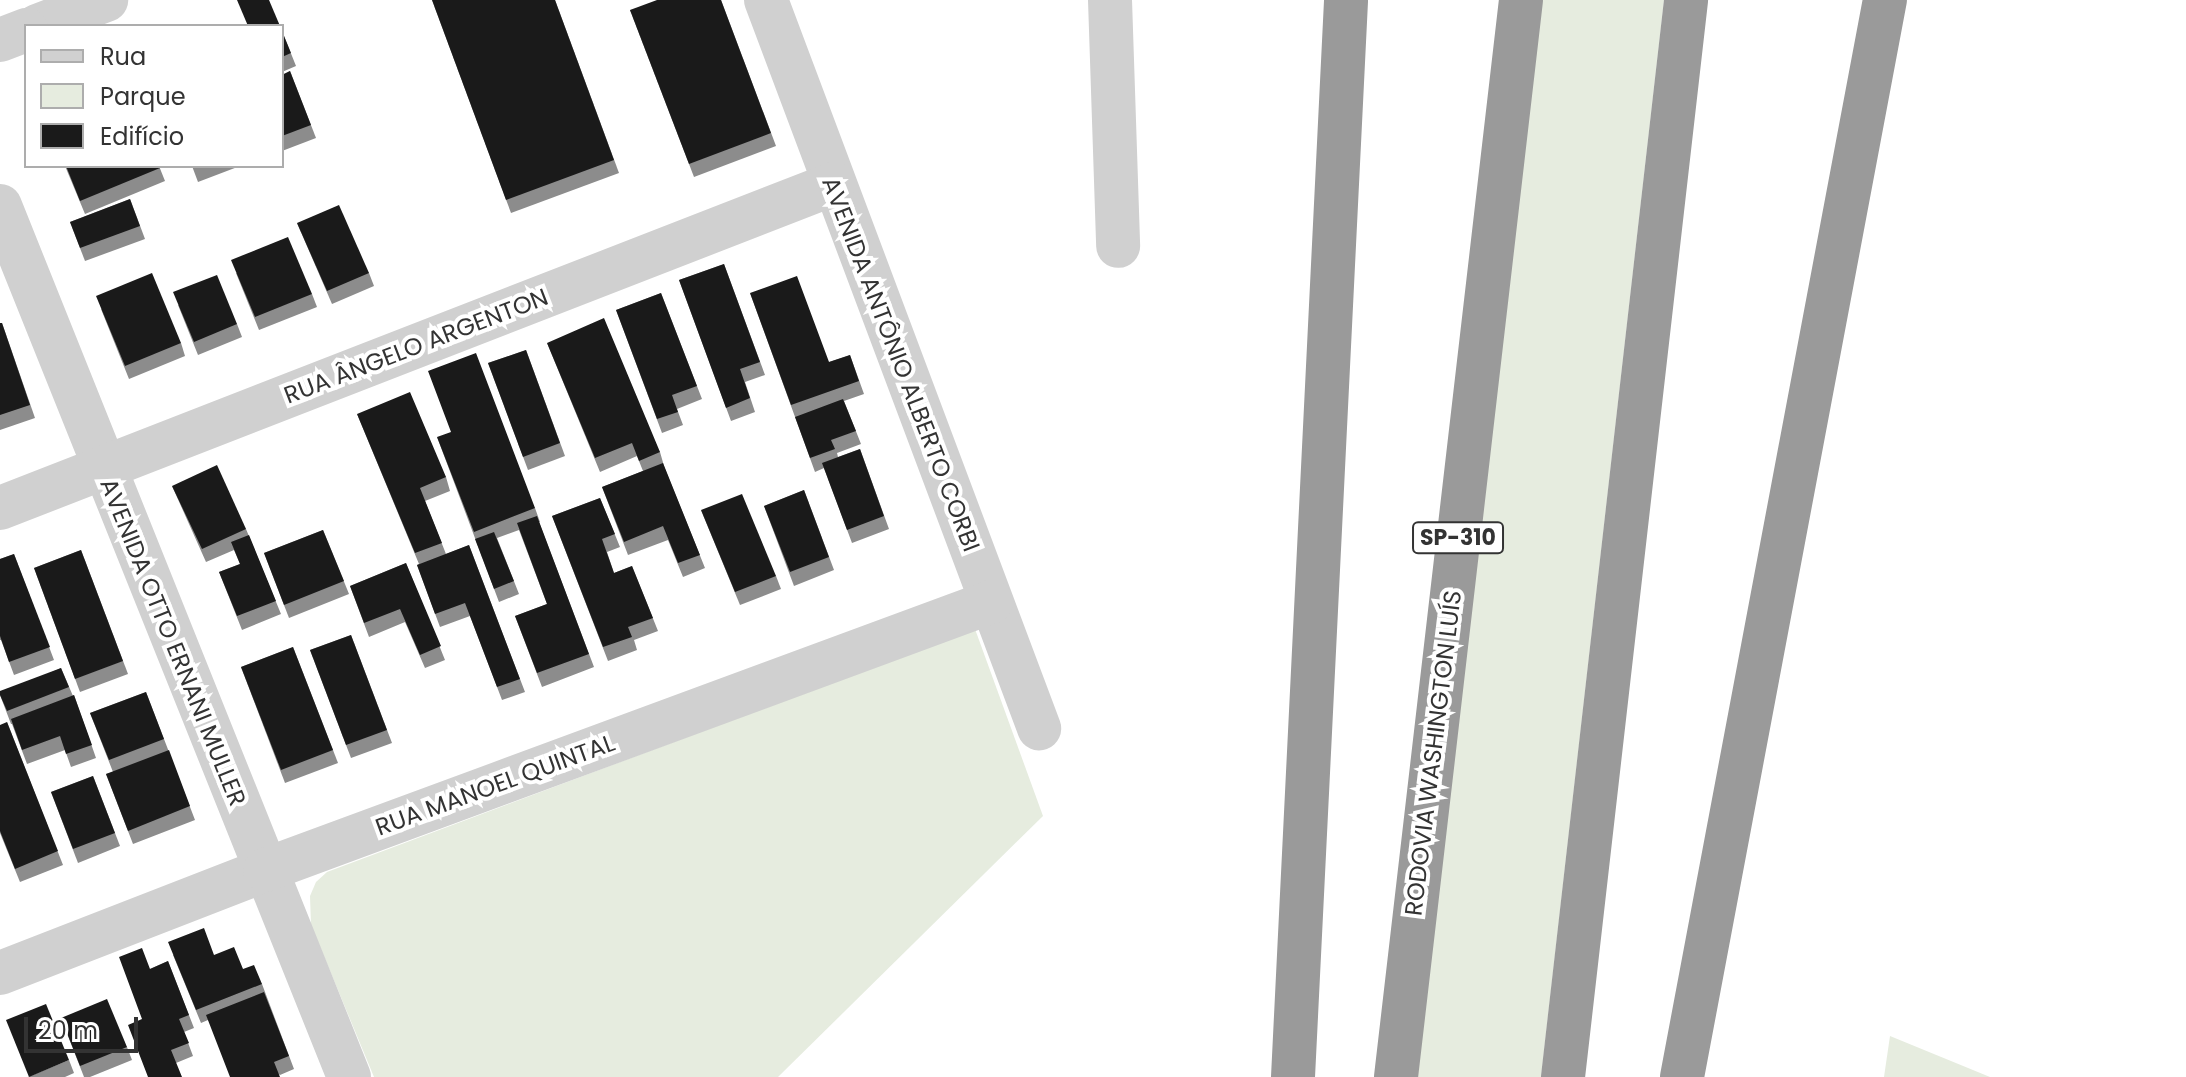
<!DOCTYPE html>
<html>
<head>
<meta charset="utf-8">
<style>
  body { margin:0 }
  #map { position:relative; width:2186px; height:1077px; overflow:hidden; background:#fff; font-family:Poppins,sans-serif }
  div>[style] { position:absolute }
  .green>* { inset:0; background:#e6ecdf }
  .minor>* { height:44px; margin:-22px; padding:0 22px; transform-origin:22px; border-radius:22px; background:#d0d0d0 }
  .highway>* { height:44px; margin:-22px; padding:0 22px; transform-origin:22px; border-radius:22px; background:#9a9a9a }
  .wall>* { inset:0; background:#8c8c8c }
  .building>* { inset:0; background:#1a1a1a }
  span { translate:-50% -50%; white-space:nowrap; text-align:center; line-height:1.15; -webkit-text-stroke:8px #fff; paint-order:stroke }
  .shield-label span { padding:2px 6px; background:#fff; border:2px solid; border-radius:6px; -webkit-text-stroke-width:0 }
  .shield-label { font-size:22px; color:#333; font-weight:700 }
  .street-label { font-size:24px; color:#333 }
  .legend { position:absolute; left:24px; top:24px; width:260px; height:144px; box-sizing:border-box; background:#fff; border:2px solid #adadad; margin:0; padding:10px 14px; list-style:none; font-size:24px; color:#333 }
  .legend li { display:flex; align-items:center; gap:16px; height:40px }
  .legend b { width:40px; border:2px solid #adadad }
  .scale { position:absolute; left:24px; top:1017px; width:114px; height:36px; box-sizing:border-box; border:4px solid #333; border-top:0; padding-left:10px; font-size:24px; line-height:28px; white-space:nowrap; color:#333; -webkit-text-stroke:6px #fff; paint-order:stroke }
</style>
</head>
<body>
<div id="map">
  <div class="green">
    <div style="clip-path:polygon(1541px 0,1664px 0,1541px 1077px,1415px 1077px)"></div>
    <div style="clip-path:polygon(975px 629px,1043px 816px,778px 1077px,374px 1077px,311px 925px,310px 896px,316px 882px,327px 872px)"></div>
    <div style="clip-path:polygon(1890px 1036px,1990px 1077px,1884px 1077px)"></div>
  </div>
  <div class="minor">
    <div style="left:766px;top:0;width:778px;rotate:69.44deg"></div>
    <div style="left:1110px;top:0;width:246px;rotate:88.1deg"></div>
    <div style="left:37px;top:26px;width:74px;rotate:-20.6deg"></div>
    <div style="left:0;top:40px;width:28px;rotate:-21deg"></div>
    <div style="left:0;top:206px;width:938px;rotate:68.16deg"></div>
    <div style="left:0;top:508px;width:894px;rotate:-21.25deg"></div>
    <div style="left:0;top:973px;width:284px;rotate:-21.2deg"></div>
    <div style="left:265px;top:870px;width:774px;rotate:-20.26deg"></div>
  </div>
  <div class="highway">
    <div style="left:1293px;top:1077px;width:1078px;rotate:-87.18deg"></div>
    <div style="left:1396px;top:1077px;width:1084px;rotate:-83.38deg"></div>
    <div style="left:1563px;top:1077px;width:1084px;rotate:-83.48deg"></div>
    <div style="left:1682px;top:1077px;width:1096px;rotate:-79.33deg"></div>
  </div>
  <div class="wall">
    <div style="clip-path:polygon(432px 0,555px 0,619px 173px,511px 213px)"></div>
    <div style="clip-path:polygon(721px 0,776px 146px,694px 177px,630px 10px)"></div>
    <div style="clip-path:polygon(282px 31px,296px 66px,282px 72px)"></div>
    <div style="clip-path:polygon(290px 71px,316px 138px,282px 151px,282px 75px)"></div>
    <div style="clip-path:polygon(65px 166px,159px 166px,165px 181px,85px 214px)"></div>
    <div style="clip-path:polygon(192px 166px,240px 166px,198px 182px)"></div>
    <div style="clip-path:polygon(130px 199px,145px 239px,85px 261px,70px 222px)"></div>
    <div style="clip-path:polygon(297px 223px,369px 273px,374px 286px,332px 304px)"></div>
    <div style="clip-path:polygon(724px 264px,765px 375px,745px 382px,755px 412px,731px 421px,679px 280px)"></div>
    <div style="clip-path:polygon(236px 273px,312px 294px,317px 307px,259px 330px)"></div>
    <div style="clip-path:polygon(661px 293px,702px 399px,677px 409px,683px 425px,662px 433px,616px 310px)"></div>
    <div style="clip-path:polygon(750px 293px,829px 362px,850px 355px,864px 394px,844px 401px,861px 444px,837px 453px,838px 457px,860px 449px,889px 529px,852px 543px,824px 468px,815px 472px)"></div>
    <div style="clip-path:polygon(178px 305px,237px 324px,242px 337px,198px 355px)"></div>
    <div style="clip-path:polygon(101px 309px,181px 343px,185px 356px,129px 379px)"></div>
    <div style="clip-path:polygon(0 323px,2px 323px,35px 418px,0 430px)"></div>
    <div style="clip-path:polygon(547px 343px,660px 452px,664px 466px,705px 568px,683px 577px,668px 540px,628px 555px,602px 487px,643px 471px,637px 456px,600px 472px)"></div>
    <div style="clip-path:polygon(526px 350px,565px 456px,528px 470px,488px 363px)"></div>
    <div style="clip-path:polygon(357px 414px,446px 477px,450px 491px,425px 501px,446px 554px,469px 545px,525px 692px,502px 700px,470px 616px,440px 627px,417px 565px,419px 564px)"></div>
    <div style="clip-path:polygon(437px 437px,535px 508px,540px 522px,539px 522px,594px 667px,542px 687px,515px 616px,547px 604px,519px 530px,497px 538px,519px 594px,499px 602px)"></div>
    <div style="clip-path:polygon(172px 486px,246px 529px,281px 614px,242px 630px,219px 572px,240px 564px,234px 550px,206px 562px)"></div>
    <div style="clip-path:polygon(804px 490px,834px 570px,794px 586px,764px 506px)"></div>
    <div style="clip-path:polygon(600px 498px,620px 547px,607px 552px,614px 573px,632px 566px,658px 631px,634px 640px,637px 650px,608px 661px,552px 516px)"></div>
    <div style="clip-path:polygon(701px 510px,776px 576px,781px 589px,740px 605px)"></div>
    <div style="clip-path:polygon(323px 530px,349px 594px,289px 618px,264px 553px)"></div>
    <div style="clip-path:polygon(81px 550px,128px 674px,80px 692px,34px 568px)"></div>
    <div style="clip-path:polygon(14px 554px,54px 660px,14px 675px,1px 640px,0 640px,0 559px)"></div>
    <div style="clip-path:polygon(406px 563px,445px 660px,425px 668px,405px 622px,369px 637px,350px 586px)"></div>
    <div style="clip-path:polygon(351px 635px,392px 743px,351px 758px,310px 650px)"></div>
    <div style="clip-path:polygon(293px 647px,338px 763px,285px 783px,241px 667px)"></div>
    <div style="clip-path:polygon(61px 668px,73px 696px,74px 695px,96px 758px,71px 767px,65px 750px,27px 764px,12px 724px,11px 724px,0 695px)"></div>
    <div style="clip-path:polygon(146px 692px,195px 820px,133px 844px,106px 774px,113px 772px,90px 713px)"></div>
    <div style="clip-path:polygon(7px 722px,63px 865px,20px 882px,0 833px)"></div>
    <div style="clip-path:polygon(93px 776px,120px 846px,78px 863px,51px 792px)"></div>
    <div style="clip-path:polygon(173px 955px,214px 955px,243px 969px,262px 984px,294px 1069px,280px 1075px,208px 1020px,201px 1023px)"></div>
    <div style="clip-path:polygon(168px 961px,194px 1028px,184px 1032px,193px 1056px,176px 1063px,142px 1019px,150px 969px)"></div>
    <div style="clip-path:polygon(61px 1018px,127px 1047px,132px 1060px,90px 1077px,84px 1077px)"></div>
    <div style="clip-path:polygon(69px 1060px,74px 1073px,65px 1077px,28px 1077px)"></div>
  </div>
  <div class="building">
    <div style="clip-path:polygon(237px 0,269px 0,280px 26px,248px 26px)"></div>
    <div style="clip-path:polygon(432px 0,555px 0,614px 160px,506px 200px)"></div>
    <div style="clip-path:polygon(657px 0,721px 0,771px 133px,689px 164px,630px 10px)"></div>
    <div style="clip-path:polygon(282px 31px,291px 53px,282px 57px)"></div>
    <div style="clip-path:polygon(290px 71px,311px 125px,282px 136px,282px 75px)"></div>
    <div style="clip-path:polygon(66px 166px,159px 166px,160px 168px,80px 201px)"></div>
    <div style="clip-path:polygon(130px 199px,140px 226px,80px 248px,70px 222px)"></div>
    <div style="clip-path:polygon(339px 205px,369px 273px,327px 291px,297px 223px)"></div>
    <div style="clip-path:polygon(288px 237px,312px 294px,255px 317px,231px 260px)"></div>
    <div style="clip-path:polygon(724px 264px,760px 362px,740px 369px,750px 398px,726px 408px,679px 280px)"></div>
    <div style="clip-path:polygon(152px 273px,181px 343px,125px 366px,96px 296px)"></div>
    <div style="clip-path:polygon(217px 275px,237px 324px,194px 342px,173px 292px)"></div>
    <div style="clip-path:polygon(797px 276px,829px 362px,850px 355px,859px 381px,791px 405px,750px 293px)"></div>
    <div style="clip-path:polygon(661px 293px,697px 386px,672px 395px,678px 412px,657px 419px,616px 310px)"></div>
    <div style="clip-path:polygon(604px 318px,660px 452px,639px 461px,632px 443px,595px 458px,547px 343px)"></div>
    <div style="clip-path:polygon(0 323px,2px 323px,30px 405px,0 415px)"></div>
    <div style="clip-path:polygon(526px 350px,560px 443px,523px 457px,488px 363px)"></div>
    <div style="clip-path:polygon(476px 353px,535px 508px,474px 532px,437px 437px,451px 432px,428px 371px)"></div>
    <div style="clip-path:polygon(410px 392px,446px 477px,420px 488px,442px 543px,415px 553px,357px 414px)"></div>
    <div style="clip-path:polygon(843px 399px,856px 431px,831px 440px,835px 449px,810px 458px,795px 417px)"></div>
    <div style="clip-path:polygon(860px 449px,884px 516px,847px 530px,822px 463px)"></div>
    <div style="clip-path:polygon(663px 463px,700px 555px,678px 563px,663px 526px,624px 542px,602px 487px)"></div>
    <div style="clip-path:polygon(217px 465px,246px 529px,202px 549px,172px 486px)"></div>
    <div style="clip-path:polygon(804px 490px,829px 557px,790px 572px,764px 506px)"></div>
    <div style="clip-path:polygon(742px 494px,776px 576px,735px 592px,701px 510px)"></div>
    <div style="clip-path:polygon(600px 498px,615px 534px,602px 539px,614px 573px,632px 566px,653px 618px,628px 627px,632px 637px,603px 647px,552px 516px)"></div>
    <div style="clip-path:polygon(537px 516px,589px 654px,537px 673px,515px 616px,547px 604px,517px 523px)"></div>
    <div style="clip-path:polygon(323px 530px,344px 581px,284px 605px,264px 553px)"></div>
    <div style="clip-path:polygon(494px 532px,514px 581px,494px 589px,475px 539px)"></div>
    <div style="clip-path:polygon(249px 535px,276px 601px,237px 616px,219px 572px,240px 564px,231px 542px)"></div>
    <div style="clip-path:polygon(469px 545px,520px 679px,497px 687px,465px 603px,435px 614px,417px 565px)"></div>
    <div style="clip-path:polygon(81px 550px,123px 661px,75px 679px,34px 568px)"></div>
    <div style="clip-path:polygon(14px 554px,50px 647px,9px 662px,0 636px,0 559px)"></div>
    <div style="clip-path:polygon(406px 563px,441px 646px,420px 655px,400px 609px,364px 623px,350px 586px)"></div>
    <div style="clip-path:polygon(351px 635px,387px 730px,346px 745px,310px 650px)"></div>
    <div style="clip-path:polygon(293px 647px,333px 750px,281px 770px,241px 667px)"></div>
    <div style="clip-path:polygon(61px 668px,69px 687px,7px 711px,0 695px,0 691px)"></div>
    <div style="clip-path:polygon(146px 692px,164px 739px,109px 760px,90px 713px)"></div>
    <div style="clip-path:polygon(74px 695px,92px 745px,66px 754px,60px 736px,22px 750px,11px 719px)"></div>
    <div style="clip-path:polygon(7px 722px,58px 851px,15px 869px,0 831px,0 725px)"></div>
    <div style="clip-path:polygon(169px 750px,190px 806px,128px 831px,106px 774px)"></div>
    <div style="clip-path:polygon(93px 776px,115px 833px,73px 849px,51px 792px)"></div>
    <div style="clip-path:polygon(204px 928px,214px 955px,234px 947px,243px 969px,254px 965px,262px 984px,196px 1010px,168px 942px)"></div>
    <div style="clip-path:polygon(142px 948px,150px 969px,168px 961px,189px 1015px,179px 1019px,189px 1043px,171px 1050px,182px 1077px,148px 1077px,128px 1025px,142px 1019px,119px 957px)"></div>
    <div style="clip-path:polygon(264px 992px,289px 1056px,274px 1062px,280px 1077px,230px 1077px,206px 1015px)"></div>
    <div style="clip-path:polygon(107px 999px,127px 1047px,80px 1066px,61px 1018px)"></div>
    <div style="clip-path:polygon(46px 1004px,69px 1060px,29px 1077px,6px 1020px)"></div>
  </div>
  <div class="shield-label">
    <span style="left:1458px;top:538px">SP-310</span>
  </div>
  <div class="street-label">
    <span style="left:416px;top:346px;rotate:-21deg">RUA ÂNGELO ARGENTON</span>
    <span style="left:901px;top:364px;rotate:69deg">AVENIDA ANTÔNIO ALBERTO CORBI</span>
    <span style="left:173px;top:642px;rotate:68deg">AVENIDA OTTO ERNANI MULLER</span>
    <span style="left:1433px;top:753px;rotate:-83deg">RODOVIA WASHINGTON LUÍS</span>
    <span style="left:495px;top:785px;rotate:-20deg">RUA MANOEL QUINTAL</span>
  </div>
  <ul class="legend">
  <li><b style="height:10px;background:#d0d0d0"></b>Rua</li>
  <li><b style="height:22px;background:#e6ecdf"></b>Parque</li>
  <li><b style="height:22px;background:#1a1a1a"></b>Edifício</li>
  </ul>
  <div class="scale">20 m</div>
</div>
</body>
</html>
